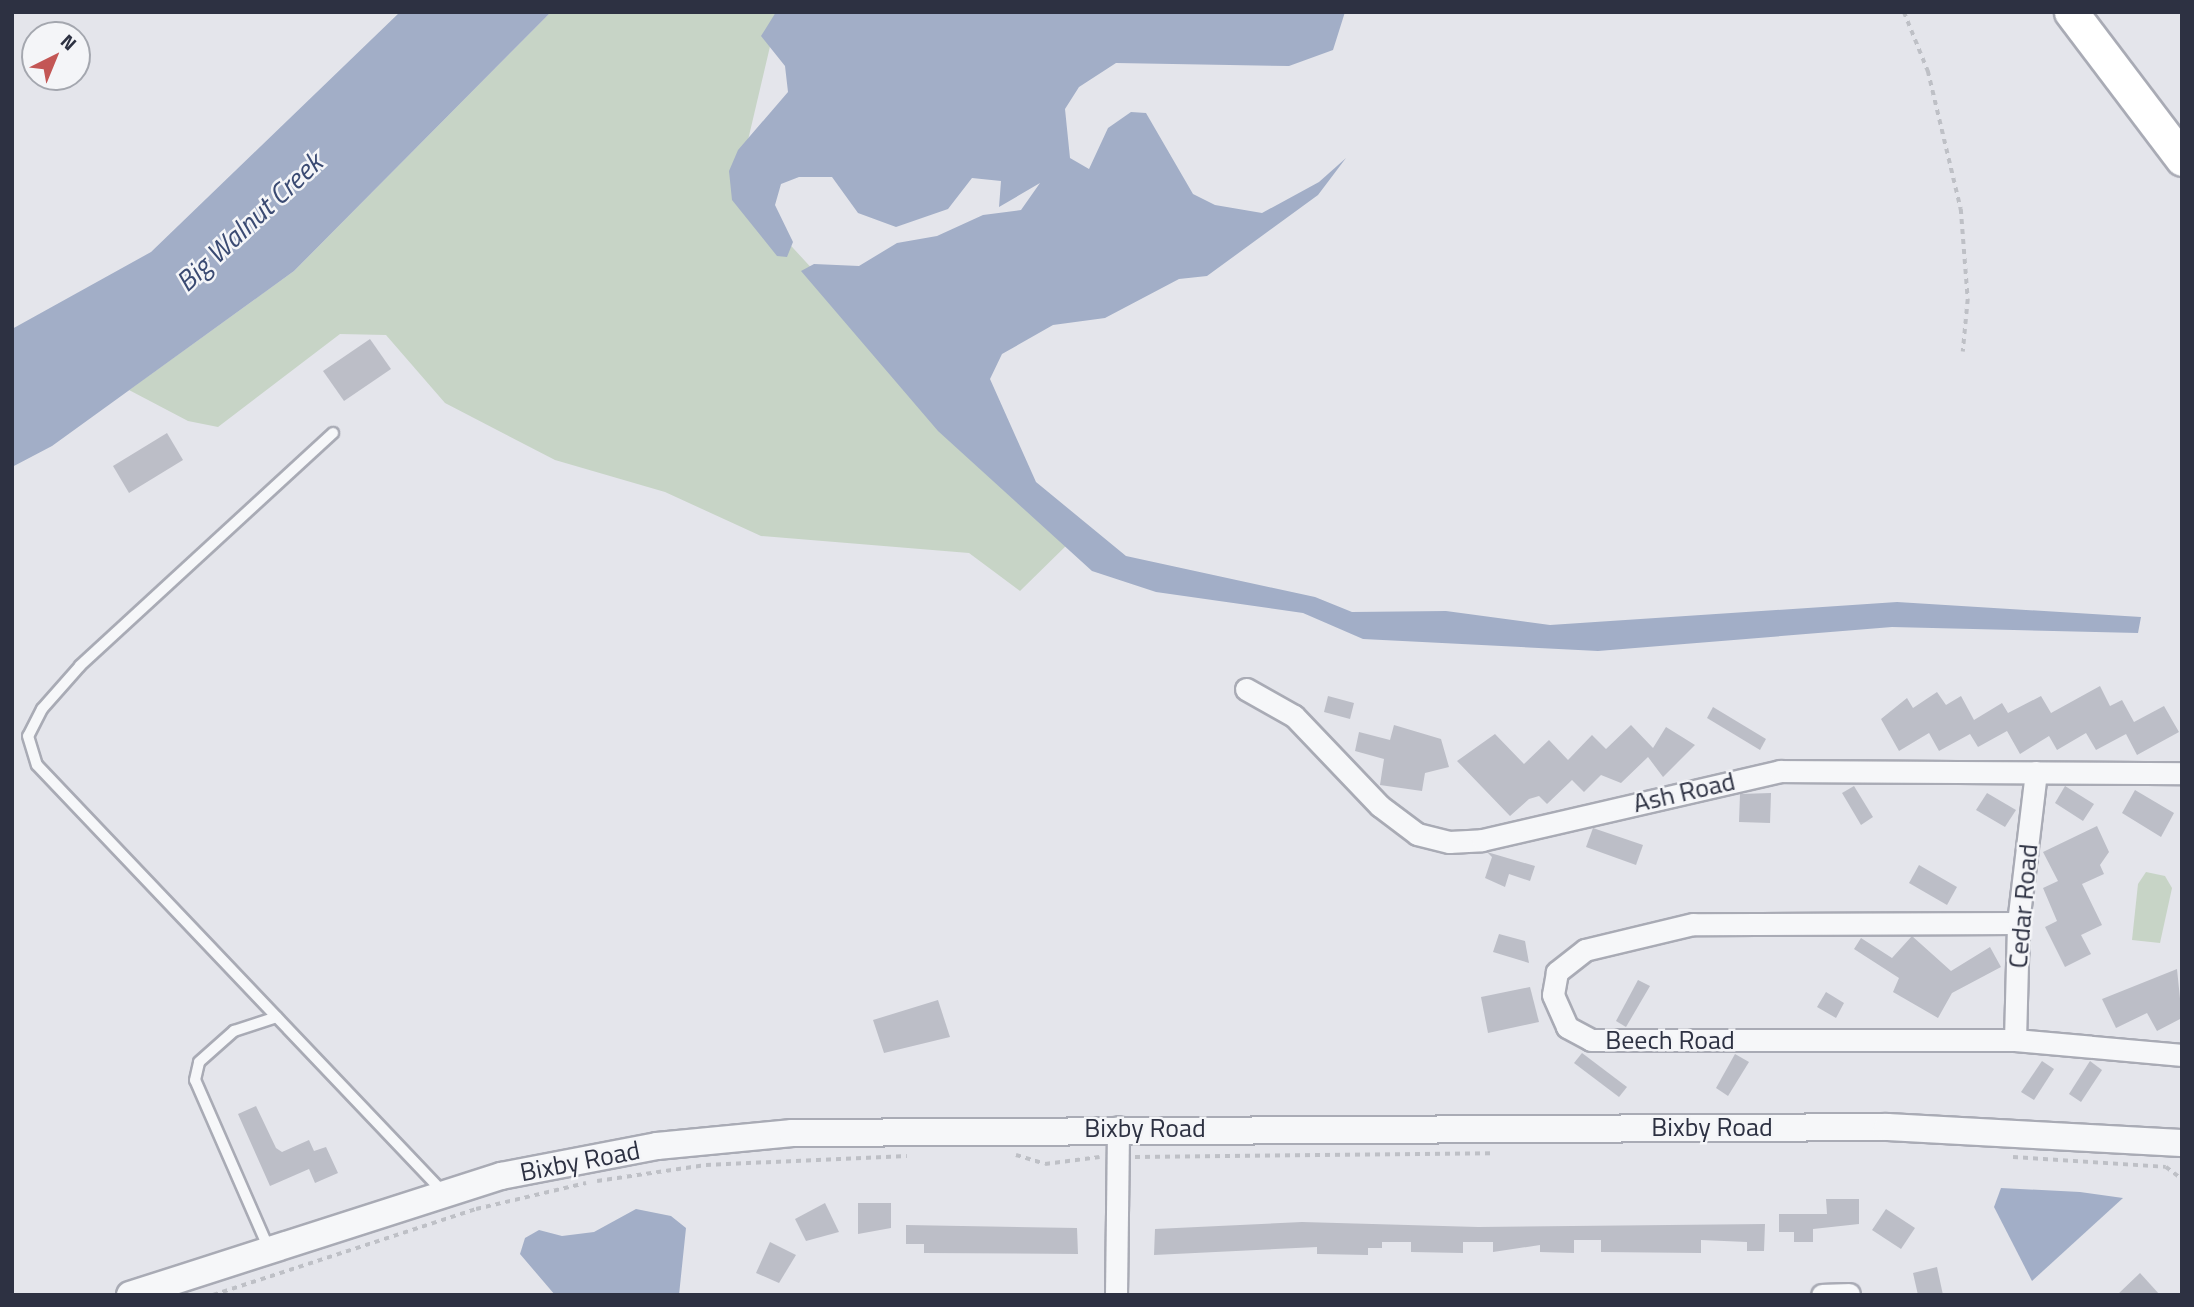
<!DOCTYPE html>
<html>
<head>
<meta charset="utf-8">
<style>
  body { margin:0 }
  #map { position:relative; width:2194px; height:1307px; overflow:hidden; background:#e4e5eb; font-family:"Titillium Web",sans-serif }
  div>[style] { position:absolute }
  .green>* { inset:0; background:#c7d4c6 }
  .water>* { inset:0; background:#a2aec7 }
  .building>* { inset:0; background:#bcbec7 }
  .path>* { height:3.5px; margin-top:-1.75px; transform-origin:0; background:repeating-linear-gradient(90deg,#bec0c6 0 5px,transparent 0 10px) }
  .roads { filter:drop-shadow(2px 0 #a9abb5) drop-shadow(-2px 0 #a9abb5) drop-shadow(0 2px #a9abb5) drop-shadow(0 -2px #a9abb5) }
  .service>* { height:10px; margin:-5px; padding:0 5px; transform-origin:5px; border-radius:5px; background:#f6f7f9 }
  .minor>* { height:21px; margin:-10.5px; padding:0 10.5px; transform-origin:10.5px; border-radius:10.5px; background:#f6f7f9 }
  .tertiary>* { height:26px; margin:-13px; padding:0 13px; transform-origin:13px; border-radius:13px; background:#f6f7f9 }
  .primary>* { height:33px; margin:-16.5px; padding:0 16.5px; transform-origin:16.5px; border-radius:16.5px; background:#fff }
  span { translate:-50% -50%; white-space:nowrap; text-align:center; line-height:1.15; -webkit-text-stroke:5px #f4f5f8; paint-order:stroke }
  .street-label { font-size:26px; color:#2d3142 }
  .water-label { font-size:28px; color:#3a4a72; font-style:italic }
  .frame { position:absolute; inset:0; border:14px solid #2d3142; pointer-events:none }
  .north { position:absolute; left:21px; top:21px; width:70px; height:70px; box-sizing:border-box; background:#f4f5f8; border:2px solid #a4a7af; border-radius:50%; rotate:43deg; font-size:19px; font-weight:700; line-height:28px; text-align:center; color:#2d3142 }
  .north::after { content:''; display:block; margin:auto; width:24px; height:32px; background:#c35655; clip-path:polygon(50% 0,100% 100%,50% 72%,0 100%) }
</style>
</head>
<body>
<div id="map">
  <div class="green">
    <div style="clip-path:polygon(551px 12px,811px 12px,772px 38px,737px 187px,964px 434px,1073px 539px,1020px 591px,969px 553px,761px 536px,665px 492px,555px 460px,445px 403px,386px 335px,340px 334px,218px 427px,188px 421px,129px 390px,294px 271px)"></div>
    <div style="clip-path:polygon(2146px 872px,2165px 876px,2172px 888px,2160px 943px,2132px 940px,2138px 884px)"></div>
  </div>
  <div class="water">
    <div style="clip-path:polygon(400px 12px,551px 12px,294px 271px,52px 446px,12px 467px,12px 329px,151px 252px)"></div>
    <div style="clip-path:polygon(776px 12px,1345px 12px,1333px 50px,1289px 66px,1116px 63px,1079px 87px,1065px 109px,1070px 158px,1089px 169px,1108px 128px,1131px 112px,1146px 113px,1193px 194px,1215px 205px,1262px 213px,1319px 182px,1346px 158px,1318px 195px,1207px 276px,1179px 279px,1105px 318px,1053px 325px,1002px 354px,990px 379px,1036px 482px,1126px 556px,1315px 597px,1352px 612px,1446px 611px,1550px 625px,1897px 602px,2141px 617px,2138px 633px,1892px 627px,1598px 651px,1363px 639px,1303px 613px,1156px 592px,1092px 571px,938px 431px,801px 271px,814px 264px,859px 266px,897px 243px,937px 236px,983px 215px,1021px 210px,1040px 183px,999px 207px,1001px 181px,972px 178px,948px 209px,896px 227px,858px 213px,832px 177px,799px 177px,781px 184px,775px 205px,793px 242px,787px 257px,777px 256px,732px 200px,729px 171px,738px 150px,788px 92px,785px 66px,761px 36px)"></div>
    <div style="clip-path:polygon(2001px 1188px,2080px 1192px,2123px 1198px,2032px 1281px,1994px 1207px)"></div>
    <div style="clip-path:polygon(636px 1209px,671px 1216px,686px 1228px,679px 1295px,555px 1295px,520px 1254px,525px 1238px,539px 1230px,562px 1236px,594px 1232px)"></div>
  </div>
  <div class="building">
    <div style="clip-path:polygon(370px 339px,391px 369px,344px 401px,323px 371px)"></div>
    <div style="clip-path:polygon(167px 433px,183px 460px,129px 493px,113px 466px)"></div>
    <div style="clip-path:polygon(2100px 686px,2110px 706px,2122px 700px,2134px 722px,2164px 706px,2179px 732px,2137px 755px,2126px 734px,2096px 750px,2086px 733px,2057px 750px,2049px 736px,2020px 754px,2007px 731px,1978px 747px,1970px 734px,1939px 751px,1929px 733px,1899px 751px,1881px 719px,1907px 698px,1913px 708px,1937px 692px,1946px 705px,1961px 696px,1974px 720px,2002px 703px,2008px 713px,2041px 696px,2051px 713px)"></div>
    <div style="clip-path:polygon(1328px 696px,1354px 703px,1350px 719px,1324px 712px)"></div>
    <div style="clip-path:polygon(1713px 707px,1766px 739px,1760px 750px,1707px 718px)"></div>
    <div style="clip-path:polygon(1394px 725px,1441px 739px,1449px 767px,1425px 773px,1422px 791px,1380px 785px,1384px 759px,1355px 751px,1359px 732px,1390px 740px)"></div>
    <div style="clip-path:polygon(1631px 725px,1653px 748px,1666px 727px,1695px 745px,1663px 777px,1648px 757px,1621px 783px,1601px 775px,1584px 792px,1572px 780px,1547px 804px,1539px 796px,1529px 799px,1510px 816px,1457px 761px,1495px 734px,1524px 764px,1549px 740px,1568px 760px,1592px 735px,1606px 749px)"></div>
    <div style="clip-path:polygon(1854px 786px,1873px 817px,1861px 825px,1842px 793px)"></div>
    <div style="clip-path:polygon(2065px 786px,2094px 804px,2083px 821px,2055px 803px)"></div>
    <div style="clip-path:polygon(2135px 790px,2174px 813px,2161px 837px,2122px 813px)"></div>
    <div style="clip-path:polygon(1771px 793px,1770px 823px,1739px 822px,1740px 794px)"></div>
    <div style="clip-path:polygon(1987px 793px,2016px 810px,2005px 827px,1976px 810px)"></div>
    <div style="clip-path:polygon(2097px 826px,2109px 852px,2100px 865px,2104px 874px,2082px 884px,2102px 925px,2081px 935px,2091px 954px,2065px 967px,2045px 927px,2057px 921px,2043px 888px,2058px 881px,2043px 852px)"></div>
    <div style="clip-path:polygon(1593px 828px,1643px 845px,1636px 865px,1586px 847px)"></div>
    <div style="clip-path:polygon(1487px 852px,1535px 866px,1530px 881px,1509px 874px,1505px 887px,1485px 878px,1492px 857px)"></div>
    <div style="clip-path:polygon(1919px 865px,1957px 887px,1947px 905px,1909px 883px)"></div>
    <div style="clip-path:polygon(1499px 934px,1525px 941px,1529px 963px,1493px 952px)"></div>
    <div style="clip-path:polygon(1912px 936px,1951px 971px,1990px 947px,2001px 967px,1952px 993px,1938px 1018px,1893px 992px,1899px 978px,1854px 949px,1861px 938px,1892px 958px)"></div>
    <div style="clip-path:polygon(2177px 969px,2182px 1018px,2157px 1031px,2147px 1013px,2116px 1028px,2102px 999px)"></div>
    <div style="clip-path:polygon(1638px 980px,1650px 986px,1626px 1027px,1616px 1021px)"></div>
    <div style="clip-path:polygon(1530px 987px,1539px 1022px,1488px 1033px,1481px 997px)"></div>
    <div style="clip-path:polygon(1826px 992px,1844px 1003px,1836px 1018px,1817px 1007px)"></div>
    <div style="clip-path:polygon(938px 1000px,950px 1037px,884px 1053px,873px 1020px)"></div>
    <div style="clip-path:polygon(1582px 1053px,1627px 1087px,1619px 1097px,1574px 1063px)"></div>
    <div style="clip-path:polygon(1735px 1054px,1749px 1062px,1728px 1096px,1716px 1088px)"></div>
    <div style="clip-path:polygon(2042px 1061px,2054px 1069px,2034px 1100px,2021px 1092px)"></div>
    <div style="clip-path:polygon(2090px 1061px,2102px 1070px,2081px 1102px,2069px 1094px)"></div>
    <div style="clip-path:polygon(256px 1106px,276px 1148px,282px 1152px,309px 1140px,314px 1151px,326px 1147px,338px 1173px,315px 1183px,309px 1169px,270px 1186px,238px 1114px)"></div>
    <div style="clip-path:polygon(1826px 1199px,1859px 1199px,1859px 1224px,1813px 1229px,1813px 1242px,1794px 1242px,1794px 1232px,1779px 1232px,1779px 1214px,1827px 1214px)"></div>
    <div style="clip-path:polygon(825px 1203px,839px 1232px,806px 1241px,795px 1219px)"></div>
    <div style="clip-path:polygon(858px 1203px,891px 1203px,891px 1228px,858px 1234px)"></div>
    <div style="clip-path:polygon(1886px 1209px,1915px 1228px,1901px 1249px,1872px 1230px)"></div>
    <div style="clip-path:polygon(1302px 1222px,1478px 1227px,1765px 1224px,1764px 1251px,1747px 1251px,1747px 1242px,1701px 1240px,1701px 1253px,1601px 1252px,1601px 1240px,1574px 1240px,1574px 1253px,1540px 1252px,1540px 1245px,1493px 1252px,1493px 1242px,1463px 1242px,1463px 1253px,1411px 1252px,1411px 1242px,1382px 1242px,1382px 1248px,1368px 1248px,1368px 1255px,1317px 1254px,1317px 1247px,1154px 1255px,1155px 1229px)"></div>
    <div style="clip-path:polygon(906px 1225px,1077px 1228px,1078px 1254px,924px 1253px,924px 1244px,906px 1244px)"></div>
    <div style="clip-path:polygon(770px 1242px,796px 1255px,779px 1283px,756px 1273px)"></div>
    <div style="clip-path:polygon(1937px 1267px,1943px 1295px,1918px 1295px,1913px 1273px)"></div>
    <div style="clip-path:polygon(2140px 1273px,2160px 1295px,2117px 1295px)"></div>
  </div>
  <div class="path">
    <div style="left:1904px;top:12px;width:64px;rotate:67.9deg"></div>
    <div style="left:1928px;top:71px;width:142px;rotate:76.6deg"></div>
    <div style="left:1961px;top:209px;width:90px;rotate:85.6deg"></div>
    <div style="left:1968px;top:299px;width:53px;rotate:95.4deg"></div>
    <div style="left:1016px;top:1155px;width:30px;rotate:17deg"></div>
    <div style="left:1045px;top:1164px;width:55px;rotate:-7.3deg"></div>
    <div style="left:1135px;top:1157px;width:360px;rotate:-0.6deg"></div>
    <div style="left:2013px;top:1157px;width:153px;rotate:3.7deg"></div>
    <div style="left:2166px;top:1167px;width:20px;rotate:37deg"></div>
    <div style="left:597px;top:1181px;width:110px;rotate:-8.4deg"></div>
    <div style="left:706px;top:1165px;width:201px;rotate:-2.6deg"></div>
    <div style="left:213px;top:1295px;width:277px;rotate:-18.1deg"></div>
    <div style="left:476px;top:1209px;width:113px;rotate:-13.3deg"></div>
  </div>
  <div class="roads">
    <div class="service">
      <div style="left:333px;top:433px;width:344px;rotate:137.4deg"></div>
      <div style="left:80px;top:666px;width:57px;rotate:131.5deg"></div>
      <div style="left:42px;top:709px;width:30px;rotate:117deg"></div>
      <div style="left:28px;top:736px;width:30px;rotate:73deg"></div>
      <div style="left:37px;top:765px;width:589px;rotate:46.44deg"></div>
      <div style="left:269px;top:1249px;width:184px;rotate:-113.6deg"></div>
      <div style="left:195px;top:1080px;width:18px;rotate:-77deg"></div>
      <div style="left:199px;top:1062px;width:47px;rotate:-41.5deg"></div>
      <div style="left:234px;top:1031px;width:45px;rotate:-18deg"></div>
    </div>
    <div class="minor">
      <div style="left:1246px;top:689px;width:55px;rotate:29.4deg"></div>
      <div style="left:1294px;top:716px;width:124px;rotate:46.3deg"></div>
      <div style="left:1380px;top:806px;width:46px;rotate:37.1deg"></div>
      <div style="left:1417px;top:834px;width:33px;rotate:14deg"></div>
      <div style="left:1449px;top:842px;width:33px;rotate:-3deg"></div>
      <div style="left:1482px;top:840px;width:306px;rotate:-13deg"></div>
      <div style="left:1780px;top:771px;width:402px;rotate:0.3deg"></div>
      <div style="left:2018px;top:923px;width:325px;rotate:179.8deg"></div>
      <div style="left:1693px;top:924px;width:111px;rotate:166.5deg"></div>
      <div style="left:1585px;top:950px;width:36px;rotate:142deg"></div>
      <div style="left:1557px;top:972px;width:23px;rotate:100deg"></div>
      <div style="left:1553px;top:995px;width:35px;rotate:66deg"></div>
      <div style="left:1567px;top:1027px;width:27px;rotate:28deg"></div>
      <div style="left:1591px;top:1040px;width:424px"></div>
      <div style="left:2015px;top:1040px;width:168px;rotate:5.1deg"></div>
      <div style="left:2015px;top:1040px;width:117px;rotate:-88.5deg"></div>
      <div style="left:2018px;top:923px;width:152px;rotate:-83.2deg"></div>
      <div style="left:1116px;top:1295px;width:168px;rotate:-89.3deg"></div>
      <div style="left:1822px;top:1295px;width:27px;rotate:-2deg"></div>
    </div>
    <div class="tertiary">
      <div style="left:130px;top:1295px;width:390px;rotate:-17.8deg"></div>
      <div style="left:501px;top:1176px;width:159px;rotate:-10.9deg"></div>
      <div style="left:657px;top:1146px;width:136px;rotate:-5.5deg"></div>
      <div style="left:792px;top:1133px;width:1095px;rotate:-0.31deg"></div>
      <div style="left:1887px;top:1127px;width:295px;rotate:3.1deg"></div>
    </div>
    <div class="primary">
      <div style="left:2071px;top:12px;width:184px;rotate:52.9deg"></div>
    </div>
  </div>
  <div class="street-label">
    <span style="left:1684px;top:792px;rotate:-13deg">Ash Road</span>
    <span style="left:2023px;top:906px;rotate:-85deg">Cedar Road</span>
    <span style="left:1670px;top:1040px">Beech Road</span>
    <span style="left:1712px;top:1127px">Bixby Road</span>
    <span style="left:1145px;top:1128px">Bixby Road</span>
    <span style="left:580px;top:1161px;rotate:-11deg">Bixby Road</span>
  </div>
  <div class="water-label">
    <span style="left:249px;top:222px;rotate:-43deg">Big Walnut Creek</span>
  </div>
  <div class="frame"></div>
  <div class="north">N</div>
</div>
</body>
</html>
